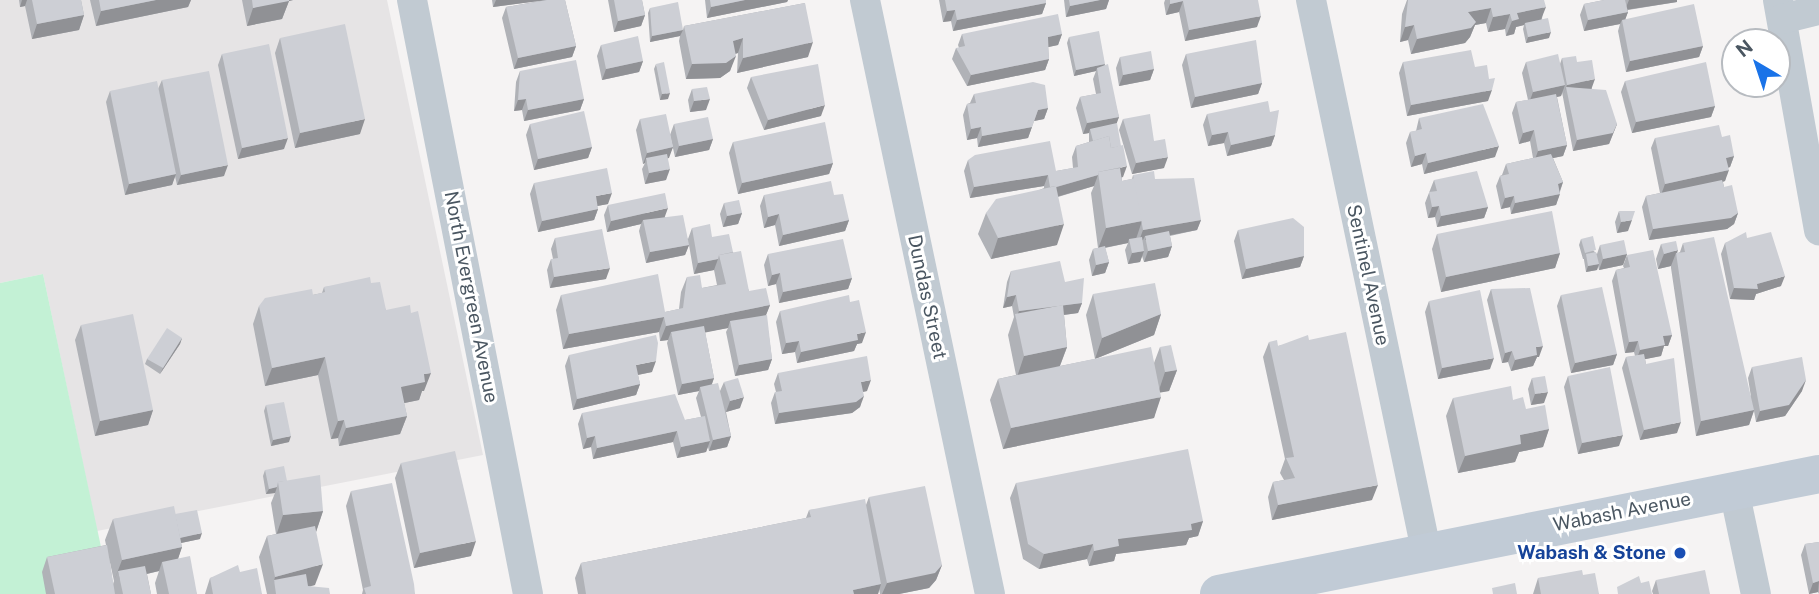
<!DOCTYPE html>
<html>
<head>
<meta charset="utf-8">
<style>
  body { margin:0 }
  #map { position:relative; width:1819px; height:594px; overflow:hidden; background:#f5f3f3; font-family:"Public Sans",sans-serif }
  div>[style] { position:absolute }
  .education>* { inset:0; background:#e6e4e5 }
  .green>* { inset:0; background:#c3f1d5 }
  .street>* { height:30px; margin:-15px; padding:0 15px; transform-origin:15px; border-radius:15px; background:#c1cad2 }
  .secondary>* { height:38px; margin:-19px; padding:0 19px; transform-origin:19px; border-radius:19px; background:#c1cbd6 }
  .wall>* { inset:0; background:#b0b2b7 }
  .shaded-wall>* { inset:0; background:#909195 }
  .building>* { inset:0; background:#cdcfd5 }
  .dots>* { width:19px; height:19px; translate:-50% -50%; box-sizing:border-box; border:4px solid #fff; border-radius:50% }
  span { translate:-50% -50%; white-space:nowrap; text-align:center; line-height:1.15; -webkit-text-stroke:6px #fff; paint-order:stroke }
  .street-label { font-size:19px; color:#4a5661 }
  .transit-label { font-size:19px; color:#164399; font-weight:700 }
  .right { translate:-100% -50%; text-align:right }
  .north { position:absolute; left:1721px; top:28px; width:70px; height:70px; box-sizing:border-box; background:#fff; border:2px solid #b7bbc0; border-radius:50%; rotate:321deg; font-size:19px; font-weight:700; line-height:28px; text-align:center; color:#4a5661 }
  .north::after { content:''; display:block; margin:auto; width:24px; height:32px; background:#1a73e8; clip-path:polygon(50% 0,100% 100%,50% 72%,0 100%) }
</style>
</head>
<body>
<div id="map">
  <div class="education">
    <div style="clip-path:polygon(0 0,387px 0,483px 455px,97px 531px,43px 274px,0 283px)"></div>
  </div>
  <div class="green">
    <div style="clip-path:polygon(43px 274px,111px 594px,0 594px,0 283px)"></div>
  </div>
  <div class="street">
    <div style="left:412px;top:0;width:605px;rotate:78.95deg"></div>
    <div style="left:865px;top:0;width:607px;rotate:78.12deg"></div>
    <div style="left:1311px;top:0;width:562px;rotate:78.19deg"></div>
    <div style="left:1778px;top:0;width:234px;rotate:79.9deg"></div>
    <div style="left:1782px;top:19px;width:38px;rotate:-14deg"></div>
    <div style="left:1734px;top:490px;width:106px;rotate:78.1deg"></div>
  </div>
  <div class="secondary">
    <div style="left:1219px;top:594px;width:612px;rotate:-11.31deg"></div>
  </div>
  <div class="wall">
    <div style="clip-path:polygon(19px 0,81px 0,84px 15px,79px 30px,32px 39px,25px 6px,20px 7px)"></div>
    <div style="clip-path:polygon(90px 0,191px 0,188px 7px,96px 26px)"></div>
    <div style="clip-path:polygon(242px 0,293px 0,289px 1px,282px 19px,247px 26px)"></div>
    <div style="clip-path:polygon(492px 0,565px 0,576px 46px,572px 57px,514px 69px,502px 18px,506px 7px,545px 0,493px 7px)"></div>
    <div style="clip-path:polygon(608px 0,642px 0,645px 15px,641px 26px,614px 32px)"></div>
    <div style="clip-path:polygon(705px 0,788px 0,787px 2px,707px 18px)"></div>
    <div style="clip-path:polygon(939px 0,1046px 0,1046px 3px,1042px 14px,953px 31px,951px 21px,943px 22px)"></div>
    <div style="clip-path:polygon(1064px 0,1109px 0,1106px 9px,1066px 17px)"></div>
    <div style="clip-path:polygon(1165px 0,1258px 0,1257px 27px,1185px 41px,1179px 12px,1166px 15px,1164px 3px)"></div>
    <div style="clip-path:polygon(1407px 0,1544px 0,1542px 19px,1549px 38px,1526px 43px,1523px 29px,1524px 25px,1516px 27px,1514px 34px,1506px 36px,1505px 29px,1488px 32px,1486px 23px,1475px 25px,1470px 37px,1465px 43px,1411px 54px,1408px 40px,1400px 42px,1402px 14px)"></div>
    <div style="clip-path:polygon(1604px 0,1677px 0,1677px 2px,1628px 10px,1628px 12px,1625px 19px,1703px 46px,1699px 57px,1626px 72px,1618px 31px,1620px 24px,1584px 31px,1580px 15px,1584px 4px)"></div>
    <div style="clip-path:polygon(805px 3px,808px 57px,737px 73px,738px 53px,735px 54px,730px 71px,720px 78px,686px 79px,679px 41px,680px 36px,650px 42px,648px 13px,650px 8px,683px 30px,684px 26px)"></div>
    <div style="clip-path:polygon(962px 34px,1062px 34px,1058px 45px,1048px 47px,1049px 59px,1045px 70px,967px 86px,952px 59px,956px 48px,959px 48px,958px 45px)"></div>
    <div style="clip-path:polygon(1069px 37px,1105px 65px,1119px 117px,1116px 123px,1122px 181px,1132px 179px,1133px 175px,1155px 179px,1201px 220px,1197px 230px,1170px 236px,1172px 246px,1168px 257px,1144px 262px,1142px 256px,1140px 262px,1128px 264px,1125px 250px,1128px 243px,1105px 248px,1109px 262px,1105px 273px,1092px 276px,1089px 260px,1093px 249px,1098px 248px,1091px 193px,1094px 186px,1058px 197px,1057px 245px,991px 259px,978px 234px,986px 213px,1044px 188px,1044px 186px,970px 198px,964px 171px,968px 160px,1056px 171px,1073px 168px,1072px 157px,1076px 146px,1089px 142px,1089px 133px,1083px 134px,1076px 108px,1080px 97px,1096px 94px,1093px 79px,1096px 71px,1074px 76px,1067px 43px)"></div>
    <div style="clip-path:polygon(280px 38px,360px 134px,295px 148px,275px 53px)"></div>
    <div style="clip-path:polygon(601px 45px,643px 61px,639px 72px,602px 80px,597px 56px)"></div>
    <div style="clip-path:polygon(222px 54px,284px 149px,238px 159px,218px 65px)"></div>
    <div style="clip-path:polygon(1186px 54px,1262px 83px,1258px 94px,1191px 108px,1182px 65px)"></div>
    <div style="clip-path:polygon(1120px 57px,1154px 69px,1150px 80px,1119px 86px,1116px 68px)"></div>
    <div style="clip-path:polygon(1562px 58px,1577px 62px,1592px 89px,1617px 124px,1609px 144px,1573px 151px,1562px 92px,1561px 96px,1557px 97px,1567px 145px,1563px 156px,1553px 158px,1563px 182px,1556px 205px,1511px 214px,1510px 207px,1501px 209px,1496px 186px,1500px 176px,1502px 175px,1506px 164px,1533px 158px,1530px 141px,1519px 144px,1512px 113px,1516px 102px,1528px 100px,1522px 73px,1526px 62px,1560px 64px)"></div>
    <div style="clip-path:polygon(1403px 62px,1475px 67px,1488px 101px,1407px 116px,1399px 73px)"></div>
    <div style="clip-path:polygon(656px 64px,668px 99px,660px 100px,654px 69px)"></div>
    <div style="clip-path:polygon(520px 71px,584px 99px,580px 110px,524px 121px,522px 110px,514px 111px,516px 82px)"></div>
    <div style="clip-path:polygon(751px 77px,821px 116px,764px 130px,747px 88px)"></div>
    <div style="clip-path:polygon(162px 80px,224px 176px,177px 185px,175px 176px,172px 185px,125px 195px,106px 102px,110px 91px,158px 89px)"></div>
    <div style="clip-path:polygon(1625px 81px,1715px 106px,1711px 117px,1632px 133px,1621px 92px)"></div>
    <div style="clip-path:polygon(692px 89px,706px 110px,690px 112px,688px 100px)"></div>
    <div style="clip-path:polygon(974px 94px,1048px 108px,1044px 119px,1034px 121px,1028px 138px,978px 147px,977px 138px,967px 140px,963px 115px,967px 104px,970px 103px)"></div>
    <div style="clip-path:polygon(1207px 114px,1275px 135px,1271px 146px,1227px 156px,1224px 143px,1208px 146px,1203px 125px)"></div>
    <div style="clip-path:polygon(1419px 118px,1495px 157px,1424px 174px,1422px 164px,1411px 167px,1406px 143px,1410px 132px,1416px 131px)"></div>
    <div style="clip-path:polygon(640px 119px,673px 147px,668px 158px,666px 180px,645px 184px,642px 169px,645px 163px,643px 164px,636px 130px)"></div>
    <div style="clip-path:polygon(1123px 119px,1154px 141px,1164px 168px,1132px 174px,1119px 130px)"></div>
    <div style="clip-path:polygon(530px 124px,592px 147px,588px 158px,534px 170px,526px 135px)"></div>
    <div style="clip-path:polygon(674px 124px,713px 139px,709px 150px,675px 157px,670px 135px)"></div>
    <div style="clip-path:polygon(1722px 137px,1734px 156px,1730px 167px,1728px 168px,1725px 181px,1723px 182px,1724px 187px,1738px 213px,1734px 224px,1727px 229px,1649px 240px,1642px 207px,1646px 196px,1660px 193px,1651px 148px,1655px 138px)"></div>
    <div style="clip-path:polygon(733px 142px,833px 163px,829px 174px,738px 194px,729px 153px)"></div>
    <div style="clip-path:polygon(1434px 180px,1488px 207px,1484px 218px,1437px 227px,1435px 217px,1428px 218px,1425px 203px)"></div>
    <div style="clip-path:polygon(534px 183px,608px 204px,597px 206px,598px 209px,594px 220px,538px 232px,530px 194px)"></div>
    <div style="clip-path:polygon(764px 195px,834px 195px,849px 220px,845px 231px,779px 246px,775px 225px,764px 228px,760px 206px)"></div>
    <div style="clip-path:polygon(724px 203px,742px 213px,738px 224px,723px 227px,720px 214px)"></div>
    <div style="clip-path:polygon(608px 205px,665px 217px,688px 239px,692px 228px,712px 237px,733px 252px,749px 291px,770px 305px,766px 315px,772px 359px,768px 370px,735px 376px,726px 332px,728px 328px,705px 332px,714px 378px,712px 384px,720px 391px,724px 382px,740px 408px,726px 412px,731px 436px,727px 447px,709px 451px,708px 447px,706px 452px,677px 458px,673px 442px,593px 459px,591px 447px,583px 449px,578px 424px,582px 413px,685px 420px,701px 417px,696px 398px,699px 391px,678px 395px,667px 343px,668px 340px,660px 341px,659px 332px,563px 349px,556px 310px,561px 295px,665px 312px,679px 309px,681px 292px,687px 277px,702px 288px,717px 285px,714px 270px,694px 274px,689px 245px,685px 255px,646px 263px,639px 231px,641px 224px,607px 232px,604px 215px)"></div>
    <div style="clip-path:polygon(1619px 211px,1628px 231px,1617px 233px,1615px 222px)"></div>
    <div style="clip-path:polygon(1238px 230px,1304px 256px,1300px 267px,1242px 279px,1234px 241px)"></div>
    <div style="clip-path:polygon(1437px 234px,1560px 253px,1555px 268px,1441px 292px,1432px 249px)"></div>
    <div style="clip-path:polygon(555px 238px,606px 279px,550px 288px,547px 270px,551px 259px,553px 259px,551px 249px)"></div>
    <div style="clip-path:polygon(1747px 238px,1781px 286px,1756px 294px,1754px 300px,1730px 299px,1721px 254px,1725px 243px)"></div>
    <div style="clip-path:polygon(1581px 239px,1597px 254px,1600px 245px,1627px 254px,1623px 265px,1599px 270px,1598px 266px,1597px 270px,1586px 272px,1584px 260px,1584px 259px,1583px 259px,1579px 245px)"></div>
    <div style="clip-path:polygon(1683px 243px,1751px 397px,1748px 378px,1752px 367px,1802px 391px,1785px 416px,1756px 422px,1754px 411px,1749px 425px,1696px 436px,1671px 268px,1671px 266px,1658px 269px,1656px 259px,1661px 244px,1678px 253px,1680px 252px)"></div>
    <div style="clip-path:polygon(768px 254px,852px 278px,848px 289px,779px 303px,776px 284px,768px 286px,764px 265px)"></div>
    <div style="clip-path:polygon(1627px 255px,1672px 335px,1668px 346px,1664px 346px,1661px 356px,1645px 359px,1646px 364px,1677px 433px,1640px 440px,1622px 368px,1626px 357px,1635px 356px,1634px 352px,1625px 353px,1612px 281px,1616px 270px,1624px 268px,1623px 266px)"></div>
    <div style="clip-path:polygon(1011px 271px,1065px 282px,1082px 303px,1078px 313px,1064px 315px,1067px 347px,1060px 366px,1095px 359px,1086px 315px,1093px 294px,1161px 314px,1154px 335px,1095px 359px,1154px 363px,1160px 347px,1177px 370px,1169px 391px,1160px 392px,1154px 418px,1003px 449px,990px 400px,998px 379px,1016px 375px,1008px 335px,1014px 317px,1012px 306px,1003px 308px,1007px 282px)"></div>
    <div style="clip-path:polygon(371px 283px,386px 310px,424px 391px,422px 391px,419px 400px,404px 403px,407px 416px,400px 434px,339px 446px,338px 438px,331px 439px,318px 375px,265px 386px,253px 324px,259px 306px,322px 293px,324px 287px)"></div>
    <div style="clip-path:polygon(1491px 289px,1539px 357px,1537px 357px,1533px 366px,1511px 371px,1508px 362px,1502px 363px,1487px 300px)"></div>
    <div style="clip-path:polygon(1561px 295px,1617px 354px,1613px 365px,1571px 373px,1557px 306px)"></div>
    <div style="clip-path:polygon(1429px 301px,1490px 369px,1438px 379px,1425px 312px)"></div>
    <div style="clip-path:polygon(780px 311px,862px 343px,857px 344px,854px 351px,797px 363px,795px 352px,782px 354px,776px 322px)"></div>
    <div style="clip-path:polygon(81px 325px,153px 410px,148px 425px,95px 436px,75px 340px)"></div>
    <div style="clip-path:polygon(182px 338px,180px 344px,160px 374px,145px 364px,147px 359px)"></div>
    <div style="clip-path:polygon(1309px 340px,1372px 500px,1272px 520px,1268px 497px,1273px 482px,1284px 480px,1280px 473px,1285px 459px,1263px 357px,1269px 342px,1278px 346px)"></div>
    <div style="clip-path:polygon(569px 355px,652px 372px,638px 375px,640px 384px,636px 395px,573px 410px,565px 366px)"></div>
    <div style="clip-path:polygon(778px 373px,867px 391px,863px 392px,860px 407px,852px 413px,775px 424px,771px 403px,775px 392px,776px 392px,774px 384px)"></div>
    <div style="clip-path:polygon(1568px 376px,1619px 446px,1578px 454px,1564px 387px)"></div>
    <div style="clip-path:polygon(1532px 378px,1544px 403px,1531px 405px,1528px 389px)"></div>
    <div style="clip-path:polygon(1453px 398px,1513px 400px,1549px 429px,1543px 447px,1519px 452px,1515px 462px,1458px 473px,1446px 416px)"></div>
    <div style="clip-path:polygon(266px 405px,289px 442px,271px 446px,264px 411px)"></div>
    <div style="clip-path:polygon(401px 463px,471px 556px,414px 568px,395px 478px)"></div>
    <div style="clip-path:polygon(265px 470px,287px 481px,323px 511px,316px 532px,315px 585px,309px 586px,330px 594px,267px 594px,259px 557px,267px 536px,276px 534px,271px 503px,275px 493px,266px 494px,263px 476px)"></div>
    <div style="clip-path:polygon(1016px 483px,1203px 521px,1198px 536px,1189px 538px,1186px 545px,1116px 554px,1114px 561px,1089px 566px,1087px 559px,1039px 569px,1023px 559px,1010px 498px)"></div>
    <div style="clip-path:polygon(351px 491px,415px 594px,362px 594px,363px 590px,346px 506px)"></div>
    <div style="clip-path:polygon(869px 497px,942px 565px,936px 580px,929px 588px,899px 594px,880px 594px,879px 589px,878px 594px,578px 594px,575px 578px,581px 563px,806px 518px,809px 510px,866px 505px)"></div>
    <div style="clip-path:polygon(evenodd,175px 514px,200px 539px,181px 543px,182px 547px,178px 558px,197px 594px,157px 594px,155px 583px,159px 571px,147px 574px,151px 594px,46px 594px,42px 572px,47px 557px,106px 545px,105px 540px,113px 519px,175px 514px,109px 558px,114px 581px,113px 584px,109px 558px)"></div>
    <div style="clip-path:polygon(1819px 542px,1819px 594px,1818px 592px,1809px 594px,1801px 555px,1805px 544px)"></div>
    <div style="clip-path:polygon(240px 572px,262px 594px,205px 594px,210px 578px)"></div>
    <div style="clip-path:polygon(1583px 575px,1599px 594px,1533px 594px,1538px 578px)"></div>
    <div style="clip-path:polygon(1656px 580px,1710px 594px,1653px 594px,1652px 591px)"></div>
  </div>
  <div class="shaded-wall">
    <div style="clip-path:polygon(22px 0,27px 0,25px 6px,20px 7px)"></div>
    <div style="clip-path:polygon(156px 0,191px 0,188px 7px,96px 26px,101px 11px)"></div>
    <div style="clip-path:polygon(280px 0,293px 0,289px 1px,282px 19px,247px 26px,253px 8px)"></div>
    <div style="clip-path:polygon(496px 0,547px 0,493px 7px)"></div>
    <div style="clip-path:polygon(745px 0,788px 0,787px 2px,707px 18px,711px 7px)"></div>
    <div style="clip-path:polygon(1100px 0,1109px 0,1106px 9px,1066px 17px,1070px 6px)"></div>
    <div style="clip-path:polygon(1629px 0,1677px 0,1677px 2px,1625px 10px)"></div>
    <div style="clip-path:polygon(1183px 1px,1179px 12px,1166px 15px,1170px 4px)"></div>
    <div style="clip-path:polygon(1046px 3px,1042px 14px,953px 31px,957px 20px)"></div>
    <div style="clip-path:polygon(1546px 7px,1540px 22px,1525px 23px,1524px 25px,1516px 27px,1514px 34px,1506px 36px,1512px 21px,1517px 13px)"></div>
    <div style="clip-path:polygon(1491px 8px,1486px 23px,1475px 25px,1470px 37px,1465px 43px,1411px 54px,1417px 39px,1468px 12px)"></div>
    <div style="clip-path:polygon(955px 10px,951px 21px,943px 22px,947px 11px)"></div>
    <div style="clip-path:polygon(1628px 12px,1624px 23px,1622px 20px,1620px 24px,1584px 31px,1588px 20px)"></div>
    <div style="clip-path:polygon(1510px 14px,1505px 29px,1488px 32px,1493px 17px)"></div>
    <div style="clip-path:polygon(84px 15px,79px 30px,32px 39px,37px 24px)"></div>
    <div style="clip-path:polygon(645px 15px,641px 26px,614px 32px,618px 21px)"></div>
    <div style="clip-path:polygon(1261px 16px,1257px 27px,1185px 41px,1189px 30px)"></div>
    <div style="clip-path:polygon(1414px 25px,1408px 40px,1400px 42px,1405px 27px)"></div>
    <div style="clip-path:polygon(683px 30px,680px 36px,650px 42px,652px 36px)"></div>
    <div style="clip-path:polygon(1551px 32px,1549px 38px,1526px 43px,1528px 37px)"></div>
    <div style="clip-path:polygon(1062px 34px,1058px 45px,1044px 48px,1048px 37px)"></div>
    <div style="clip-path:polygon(743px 38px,738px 53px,727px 56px,733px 41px)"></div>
    <div style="clip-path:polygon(813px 42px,808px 57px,737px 73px,743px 58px)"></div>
    <div style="clip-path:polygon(576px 46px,572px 57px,514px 69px,518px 58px)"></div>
    <div style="clip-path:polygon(1703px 46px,1699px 57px,1626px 72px,1630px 61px)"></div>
    <div style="clip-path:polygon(736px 56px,730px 71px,720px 78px,686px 79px,692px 64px)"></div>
    <div style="clip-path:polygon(1049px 59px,1045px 70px,967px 86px,971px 75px)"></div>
    <div style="clip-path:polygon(643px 61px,639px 72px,602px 80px,606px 69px)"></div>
    <div style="clip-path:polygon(1105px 64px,1103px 70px,1097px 68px,1096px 71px,1074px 76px,1076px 70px)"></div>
    <div style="clip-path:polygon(1154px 69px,1150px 80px,1119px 86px,1123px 75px)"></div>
    <div style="clip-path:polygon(1595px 79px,1591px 90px,1566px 87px,1563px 96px,1567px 85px)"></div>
    <div style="clip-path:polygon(1262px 83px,1258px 94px,1191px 108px,1195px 97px)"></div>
    <div style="clip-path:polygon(1565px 85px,1561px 96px,1529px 103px,1533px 92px)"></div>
    <div style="clip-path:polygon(1492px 90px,1488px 101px,1407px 116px,1411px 105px)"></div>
    <div style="clip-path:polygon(670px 93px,668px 99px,660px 100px,662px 94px)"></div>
    <div style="clip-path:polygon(526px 99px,522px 110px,514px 111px,518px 100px)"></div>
    <div style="clip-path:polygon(584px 99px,580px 110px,524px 121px,528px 110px)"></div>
    <div style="clip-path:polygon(710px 99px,706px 110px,690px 112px,694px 101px)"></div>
    <div style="clip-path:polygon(825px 105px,821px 116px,764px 130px,768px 120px)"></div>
    <div style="clip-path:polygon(1715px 106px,1711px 117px,1632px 133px,1636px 122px)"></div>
    <div style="clip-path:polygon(1048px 108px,1044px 119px,1034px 121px,1038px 110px)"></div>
    <div style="clip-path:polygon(1119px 117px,1115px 128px,1090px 129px,1089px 133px,1083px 134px,1087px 123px)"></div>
    <div style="clip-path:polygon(365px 119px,360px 134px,295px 148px,300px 133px)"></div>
    <div style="clip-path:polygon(1617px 124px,1609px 144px,1573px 151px,1577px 140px)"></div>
    <div style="clip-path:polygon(981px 127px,977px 138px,967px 140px,971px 129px)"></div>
    <div style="clip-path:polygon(1032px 127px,1028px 138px,978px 147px,982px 136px)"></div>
    <div style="clip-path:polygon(1534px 130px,1530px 141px,1519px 144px,1523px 133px)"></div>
    <div style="clip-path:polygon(1228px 132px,1224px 143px,1208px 146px,1212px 135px)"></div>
    <div style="clip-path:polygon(1275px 135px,1271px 146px,1227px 156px,1231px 145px)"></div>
    <div style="clip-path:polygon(288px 138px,284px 149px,238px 159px,242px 148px)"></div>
    <div style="clip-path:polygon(713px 139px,709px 150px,675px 157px,679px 146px)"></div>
    <div style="clip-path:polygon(1567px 145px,1563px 156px,1534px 162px,1538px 151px)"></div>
    <div style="clip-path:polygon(1499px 146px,1495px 157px,1424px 174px,1428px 163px)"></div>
    <div style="clip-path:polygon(592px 147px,588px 158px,534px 170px,538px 159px)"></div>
    <div style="clip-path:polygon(673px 147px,669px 158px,647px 163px,646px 158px,645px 163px,643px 164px,647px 153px)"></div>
    <div style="clip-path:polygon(1426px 153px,1422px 164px,1411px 167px,1415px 156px)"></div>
    <div style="clip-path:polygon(1734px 156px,1730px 167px,1722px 169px,1726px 158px)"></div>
    <div style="clip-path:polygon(1168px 157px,1164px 168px,1132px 174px,1136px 163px)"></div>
    <div style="clip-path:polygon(833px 163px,829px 174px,738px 194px,742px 183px)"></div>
    <div style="clip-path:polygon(228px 165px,224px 176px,177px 185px,181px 175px)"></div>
    <div style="clip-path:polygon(1127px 166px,1123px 177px,1100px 184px,1099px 174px)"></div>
    <div style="clip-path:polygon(670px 169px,666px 180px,645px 184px,649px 173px)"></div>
    <div style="clip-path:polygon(1729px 170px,1725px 181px,1661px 195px,1665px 184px)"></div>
    <div style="clip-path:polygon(176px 174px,172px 185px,125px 195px,129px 184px)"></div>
    <div style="clip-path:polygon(1048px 175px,1044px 186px,970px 198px,974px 187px)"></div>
    <div style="clip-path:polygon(1098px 175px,1094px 186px,1046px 200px,1050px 189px)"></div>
    <div style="clip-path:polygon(1563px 182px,1559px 193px,1558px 184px)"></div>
    <div style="clip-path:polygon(612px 193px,608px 204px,592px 207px,596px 196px)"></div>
    <div style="clip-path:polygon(1560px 194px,1556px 205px,1511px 214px,1515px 203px)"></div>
    <div style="clip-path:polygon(1514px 196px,1510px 207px,1501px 209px,1505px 198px)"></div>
    <div style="clip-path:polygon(1439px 206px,1435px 217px,1428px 218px,1432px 207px)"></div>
    <div style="clip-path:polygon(1488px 207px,1484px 218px,1437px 227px,1441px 216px)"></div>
    <div style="clip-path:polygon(668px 208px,664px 219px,643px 220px,641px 224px,607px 232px,611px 221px)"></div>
    <div style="clip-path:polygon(598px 209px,594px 220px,538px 232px,542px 221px)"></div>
    <div style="clip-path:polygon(742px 213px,738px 224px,723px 227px,727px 216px)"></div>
    <div style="clip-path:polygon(1738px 213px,1734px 224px,1727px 229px,1649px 240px,1653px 229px)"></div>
    <div style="clip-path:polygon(779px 214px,775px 225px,764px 228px,768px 217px)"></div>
    <div style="clip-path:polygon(849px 220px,845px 231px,779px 246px,783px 235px)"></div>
    <div style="clip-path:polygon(1201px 220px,1197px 230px,1145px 240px,1145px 236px,1143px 240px,1139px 241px,1143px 230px)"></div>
    <div style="clip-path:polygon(1632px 220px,1628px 231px,1617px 233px,1621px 222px)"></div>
    <div style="clip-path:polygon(1142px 221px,1135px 242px,1129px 239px,1128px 243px,1098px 249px,1106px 228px)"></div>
    <div style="clip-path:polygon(1064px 224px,1057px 245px,991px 259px,998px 238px)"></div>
    <div style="clip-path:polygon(689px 245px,685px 255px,646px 263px,650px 252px)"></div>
    <div style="clip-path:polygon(1172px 246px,1168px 257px,1144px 262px,1148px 251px)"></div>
    <div style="clip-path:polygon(1678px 250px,1676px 256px,1676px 253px,1671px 266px,1658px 269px,1664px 254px)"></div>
    <div style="clip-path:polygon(1144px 251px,1140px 262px,1128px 264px,1132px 253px)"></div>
    <div style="clip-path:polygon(1560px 253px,1555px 268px,1441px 292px,1446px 277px)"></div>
    <div style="clip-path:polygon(1627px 254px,1623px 265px,1599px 270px,1603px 259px)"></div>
    <div style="clip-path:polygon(1304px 256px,1300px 267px,1242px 279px,1246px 269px)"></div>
    <div style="clip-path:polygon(718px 259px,714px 270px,694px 274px,698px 263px)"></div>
    <div style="clip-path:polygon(1109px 262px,1105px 273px,1092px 276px,1096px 265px)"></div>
    <div style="clip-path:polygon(1599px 264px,1597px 270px,1586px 272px,1588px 266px)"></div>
    <div style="clip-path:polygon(610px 268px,606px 279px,550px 288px,554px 277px)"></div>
    <div style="clip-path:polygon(780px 273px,776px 284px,768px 286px,772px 275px)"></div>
    <div style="clip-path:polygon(1785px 276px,1781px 286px,1756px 294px,1754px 300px,1730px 299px,1734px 288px,1757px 284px)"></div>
    <div style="clip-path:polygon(852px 278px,848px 289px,779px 303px,783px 292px)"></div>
    <div style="clip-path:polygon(1016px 295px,1012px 306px,1003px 308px,1007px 297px)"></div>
    <div style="clip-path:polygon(1082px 303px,1078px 313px,1017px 321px,1016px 318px,1019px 311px)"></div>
    <div style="clip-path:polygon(770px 305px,764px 320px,730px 321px,728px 328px,673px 339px,671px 332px,668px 340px,660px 341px,666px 326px)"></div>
    <div style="clip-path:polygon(1161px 314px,1154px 335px,1095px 359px,1102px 338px)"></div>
    <div style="clip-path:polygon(664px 317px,659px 332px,563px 349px,569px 334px)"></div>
    <div style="clip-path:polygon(866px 332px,862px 343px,857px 344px,854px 351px,797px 363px,801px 352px,857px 334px)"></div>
    <div style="clip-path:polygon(1672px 335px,1668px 346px,1664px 346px,1661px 356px,1636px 361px,1640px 350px,1663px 336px)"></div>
    <div style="clip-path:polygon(182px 338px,180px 344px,160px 374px,163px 368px)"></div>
    <div style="clip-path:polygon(799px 341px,795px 352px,782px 354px,786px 343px)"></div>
    <div style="clip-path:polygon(1638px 341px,1634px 352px,1625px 353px,1629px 342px)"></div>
    <div style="clip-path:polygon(1543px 346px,1539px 357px,1537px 357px,1533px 366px,1511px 371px,1515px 360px,1536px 347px)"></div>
    <div style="clip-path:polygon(1067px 347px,1059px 368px,1017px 377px,1024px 356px)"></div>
    <div style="clip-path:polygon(1512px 351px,1508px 362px,1502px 363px,1505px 353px)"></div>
    <div style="clip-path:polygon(1617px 354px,1613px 365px,1571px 373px,1575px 363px)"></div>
    <div style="clip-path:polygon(325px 357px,318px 375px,265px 386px,272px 368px)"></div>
    <div style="clip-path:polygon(1494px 358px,1490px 369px,1438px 379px,1442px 368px)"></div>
    <div style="clip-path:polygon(772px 359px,768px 370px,735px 376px,739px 365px)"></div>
    <div style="clip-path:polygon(656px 361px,652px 372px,632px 376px,636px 365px)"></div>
    <div style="clip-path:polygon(1177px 370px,1169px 391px,1158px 393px,1165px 372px)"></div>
    <div style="clip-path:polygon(431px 373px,424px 391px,422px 391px,419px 400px,395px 405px,401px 387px,424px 374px)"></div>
    <div style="clip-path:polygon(714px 378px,710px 389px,700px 387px,699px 391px,678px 395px,682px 384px)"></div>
    <div style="clip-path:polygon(871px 380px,867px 391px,857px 393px,861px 382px)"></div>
    <div style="clip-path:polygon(1806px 380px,1802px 391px,1785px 416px,1756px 422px,1760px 411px)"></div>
    <div style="clip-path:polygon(640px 384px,636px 395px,573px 410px,577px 399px)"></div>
    <div style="clip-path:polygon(1548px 392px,1544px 403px,1531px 405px,1535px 394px)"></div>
    <div style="clip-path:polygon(864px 396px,860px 407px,852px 413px,775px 424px,779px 413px)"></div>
    <div style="clip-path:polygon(744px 397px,740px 408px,726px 412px,730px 401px)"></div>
    <div style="clip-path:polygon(1161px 397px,1154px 418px,1003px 449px,1011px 428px)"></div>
    <div style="clip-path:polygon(153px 410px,148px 425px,95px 436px,100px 421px)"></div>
    <div style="clip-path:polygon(1754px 410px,1749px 425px,1696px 436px,1701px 421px)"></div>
    <div style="clip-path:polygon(407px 416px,400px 434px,339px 446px,346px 428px)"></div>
    <div style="clip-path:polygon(344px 420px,338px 438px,331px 439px,338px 421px)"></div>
    <div style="clip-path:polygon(1681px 422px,1677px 433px,1640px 440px,1644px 430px)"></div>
    <div style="clip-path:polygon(1549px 429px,1543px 447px,1519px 452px,1515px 462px,1458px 473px,1465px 456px,1520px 435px)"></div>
    <div style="clip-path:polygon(677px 431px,673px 442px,593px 459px,597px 448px)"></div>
    <div style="clip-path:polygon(1623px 435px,1619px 446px,1578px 454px,1582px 443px)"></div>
    <div style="clip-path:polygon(291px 436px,289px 442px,271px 446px,273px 440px)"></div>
    <div style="clip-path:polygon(595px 436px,591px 447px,583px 449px,587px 438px)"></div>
    <div style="clip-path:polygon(731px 436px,727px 447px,709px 451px,713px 440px)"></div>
    <div style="clip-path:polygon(710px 441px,706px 452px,677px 458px,681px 447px)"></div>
    <div style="clip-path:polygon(1378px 485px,1372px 500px,1272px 520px,1278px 505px)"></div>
    <div style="clip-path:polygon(277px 487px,275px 493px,266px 494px,269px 489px)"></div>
    <div style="clip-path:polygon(323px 511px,316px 532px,276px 536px,283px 515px)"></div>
    <div style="clip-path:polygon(1203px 521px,1198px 536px,1189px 538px,1186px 545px,1116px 554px,1114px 561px,1089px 566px,1094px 551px,1118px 539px)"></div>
    <div style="clip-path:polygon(202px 533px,200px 539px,176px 544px,178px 538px)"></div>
    <div style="clip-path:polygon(476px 541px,471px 556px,414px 568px,420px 553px)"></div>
    <div style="clip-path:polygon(1093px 544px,1087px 559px,1039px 569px,1044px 554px)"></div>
    <div style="clip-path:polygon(182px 547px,175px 568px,162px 562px,159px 571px,120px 580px,118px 571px,114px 581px,122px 560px)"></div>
    <div style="clip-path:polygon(323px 564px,315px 585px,282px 594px,274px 581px,275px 577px)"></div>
    <div style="clip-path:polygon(942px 565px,936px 580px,929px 588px,899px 594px,882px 594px,887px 583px)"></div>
    <div style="clip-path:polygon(1819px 581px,1818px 592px,1809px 594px,1813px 583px)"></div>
    <div style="clip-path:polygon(881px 584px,878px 594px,852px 594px,853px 590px)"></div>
  </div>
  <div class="building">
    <div style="clip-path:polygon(32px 0,81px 0,84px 15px,37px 24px)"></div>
    <div style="clip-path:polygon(99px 0,156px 0,101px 11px)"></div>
    <div style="clip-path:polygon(252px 0,289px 0,289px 1px,253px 8px)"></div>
    <div style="clip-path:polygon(547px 0,565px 0,576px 46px,518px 58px,506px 7px)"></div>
    <div style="clip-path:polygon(614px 0,642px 0,645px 15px,618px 21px)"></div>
    <div style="clip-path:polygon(710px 0,745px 0,711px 7px)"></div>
    <div style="clip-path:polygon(945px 0,1046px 0,1046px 3px,957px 20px,955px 10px,947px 11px)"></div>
    <div style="clip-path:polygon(1069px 0,1100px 0,1070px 6px)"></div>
    <div style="clip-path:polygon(1170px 0,1258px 0,1261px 16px,1189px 30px,1183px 1px,1170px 4px)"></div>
    <div style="clip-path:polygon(1408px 0,1544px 0,1546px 7px,1517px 13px,1519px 19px,1512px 21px,1510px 14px,1493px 17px,1491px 8px,1468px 12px,1476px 22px,1471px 28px,1417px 39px,1414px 25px,1405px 27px)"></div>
    <div style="clip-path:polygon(1604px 0,1625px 0,1628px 12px,1588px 20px,1584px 4px)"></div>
    <div style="clip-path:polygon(678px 2px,683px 30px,652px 36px,650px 8px)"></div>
    <div style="clip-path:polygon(805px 3px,813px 42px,743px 58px,743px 38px,733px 41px,736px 56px,726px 63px,692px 64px,684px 26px)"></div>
    <div style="clip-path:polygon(1694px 4px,1703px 46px,1630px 61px,1622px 20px)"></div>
    <div style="clip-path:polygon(1058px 14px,1062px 34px,1048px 37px,1049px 59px,971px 75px,956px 48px,965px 46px,962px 34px)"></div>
    <div style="clip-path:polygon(1548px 18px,1551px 32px,1528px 37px,1525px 23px)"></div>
    <div style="clip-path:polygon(345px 24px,365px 119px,300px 133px,280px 38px)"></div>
    <div style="clip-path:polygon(1099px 31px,1105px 64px,1076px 70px,1069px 37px)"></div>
    <div style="clip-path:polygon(638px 36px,643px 61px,606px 69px,601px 45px)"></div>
    <div style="clip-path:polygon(1256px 40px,1262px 83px,1195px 97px,1186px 54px)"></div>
    <div style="clip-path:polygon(269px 44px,288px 138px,242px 148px,222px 54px)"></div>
    <div style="clip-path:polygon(1471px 50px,1475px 67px,1487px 65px,1489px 79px,1495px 78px,1492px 90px,1411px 105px,1403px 62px)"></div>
    <div style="clip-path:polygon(1151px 51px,1154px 69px,1123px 75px,1120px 57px)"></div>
    <div style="clip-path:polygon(1558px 54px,1565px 85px,1533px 92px,1526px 62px)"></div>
    <div style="clip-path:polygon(1576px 56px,1577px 62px,1592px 60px,1595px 79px,1567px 85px,1562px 58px)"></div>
    <div style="clip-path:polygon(576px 60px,584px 99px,528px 110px,526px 99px,518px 100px,520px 71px)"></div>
    <div style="clip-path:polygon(664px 62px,670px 93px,662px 94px,656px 64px)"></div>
    <div style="clip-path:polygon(1706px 62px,1715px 106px,1636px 122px,1625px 81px)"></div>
    <div style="clip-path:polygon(818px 64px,825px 105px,768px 120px,751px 77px)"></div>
    <div style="clip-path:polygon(1108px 64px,1119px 117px,1087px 123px,1080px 97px,1101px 93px,1097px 68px)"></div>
    <div style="clip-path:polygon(209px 71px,228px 165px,181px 175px,162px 80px)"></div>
    <div style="clip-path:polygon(157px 81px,176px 174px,129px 184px,110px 91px)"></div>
    <div style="clip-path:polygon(1033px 82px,1045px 85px,1048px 108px,1038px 110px,1032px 127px,982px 136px,981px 127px,971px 129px,967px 104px,976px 103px,974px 94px)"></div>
    <div style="clip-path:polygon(707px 87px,710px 99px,694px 101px,692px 89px)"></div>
    <div style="clip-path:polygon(1566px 87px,1606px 90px,1617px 124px,1613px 133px,1577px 140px)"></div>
    <div style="clip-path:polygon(1556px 94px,1567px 145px,1538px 151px,1534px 130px,1523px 133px,1516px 102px)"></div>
    <div style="clip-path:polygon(1268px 101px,1270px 112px,1279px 110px,1275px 135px,1231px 145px,1228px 132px,1212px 135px,1207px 114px)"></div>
    <div style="clip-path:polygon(1483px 104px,1499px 146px,1428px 163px,1426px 153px,1415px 156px,1410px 132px,1422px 129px,1419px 118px)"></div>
    <div style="clip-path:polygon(584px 111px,592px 147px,538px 159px,530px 124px)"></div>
    <div style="clip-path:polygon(666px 114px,673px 147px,647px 153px,640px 119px)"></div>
    <div style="clip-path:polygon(1150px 114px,1154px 141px,1165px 139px,1168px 157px,1136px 163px,1123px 119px)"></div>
    <div style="clip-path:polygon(708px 117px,713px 139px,679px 146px,674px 124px)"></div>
    <div style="clip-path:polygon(825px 122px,833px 163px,742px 183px,733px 142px)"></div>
    <div style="clip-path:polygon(1117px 123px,1121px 146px,1111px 148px,1109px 136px,1093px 141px,1090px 129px)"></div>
    <div style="clip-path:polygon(1719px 125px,1722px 137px,1730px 135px,1734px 156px,1726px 158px,1729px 170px,1665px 184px,1655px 138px)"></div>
    <div style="clip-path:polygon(1109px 136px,1111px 148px,1123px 145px,1127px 166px,1098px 172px,1098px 175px,1056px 187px,1056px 186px,1050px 187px,1048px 175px,974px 187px,968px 160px,975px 155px,1050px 141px,1056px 171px,1078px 167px,1076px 146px)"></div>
    <div style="clip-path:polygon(667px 154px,670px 169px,649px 173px,646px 158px)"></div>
    <div style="clip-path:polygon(1551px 154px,1563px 182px,1558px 184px,1560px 194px,1515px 203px,1514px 196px,1505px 198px,1500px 176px,1509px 174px,1506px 164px)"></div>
    <div style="clip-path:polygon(607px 168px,612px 193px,596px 196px,598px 209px,542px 221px,534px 183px)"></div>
    <div style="clip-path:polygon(1120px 168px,1122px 181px,1135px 178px,1142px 221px,1106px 228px,1098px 172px)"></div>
    <div style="clip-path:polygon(1154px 171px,1155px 179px,1194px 178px,1201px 220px,1143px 230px,1133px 175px)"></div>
    <div style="clip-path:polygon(1477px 171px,1488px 207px,1441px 216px,1439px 206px,1432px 207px,1429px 192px,1437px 191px,1434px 180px)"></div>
    <div style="clip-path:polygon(1722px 180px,1724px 187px,1732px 185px,1738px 213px,1731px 218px,1653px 229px,1646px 196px)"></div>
    <div style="clip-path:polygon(831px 181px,834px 195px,843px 194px,849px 220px,783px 235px,779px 214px,768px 217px,764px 195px)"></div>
    <div style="clip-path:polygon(1056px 186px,1064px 224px,998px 238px,986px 213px,996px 199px)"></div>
    <div style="clip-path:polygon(665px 193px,668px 208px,611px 221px,608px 205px)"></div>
    <div style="clip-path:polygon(739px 200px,742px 213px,727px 216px,724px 203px)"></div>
    <div style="clip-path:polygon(1552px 211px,1560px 253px,1446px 277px,1437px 234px)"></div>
    <div style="clip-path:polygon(1619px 211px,1635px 211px,1632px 220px,1621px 222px)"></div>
    <div style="clip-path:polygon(683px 215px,689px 245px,650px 252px,643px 220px)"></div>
    <div style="clip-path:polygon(1293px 218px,1304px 227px,1304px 256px,1246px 269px,1238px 230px)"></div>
    <div style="clip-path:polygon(710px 224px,712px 237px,729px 234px,733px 252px,719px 255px,718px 259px,698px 263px,692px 228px)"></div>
    <div style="clip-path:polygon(602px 229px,610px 268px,554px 277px,551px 259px,558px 258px,555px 238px)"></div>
    <div style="clip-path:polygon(1169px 231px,1172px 246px,1148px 251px,1145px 236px)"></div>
    <div style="clip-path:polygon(1746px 232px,1747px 238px,1771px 232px,1785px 276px,1757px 284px,1758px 289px,1734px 288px,1725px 243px)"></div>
    <div style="clip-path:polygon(1593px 236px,1596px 250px,1585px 253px,1581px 239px)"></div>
    <div style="clip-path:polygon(1142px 237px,1144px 251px,1132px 253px,1129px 239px)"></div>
    <div style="clip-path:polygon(1714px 237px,1754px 410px,1701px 421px,1676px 253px,1685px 252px,1683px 243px)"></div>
    <div style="clip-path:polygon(843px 239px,852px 278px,783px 292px,780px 273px,772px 275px,768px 254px)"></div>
    <div style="clip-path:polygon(1624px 240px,1627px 254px,1603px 259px,1600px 245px)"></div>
    <div style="clip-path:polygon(1676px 241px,1678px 250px,1664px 254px,1661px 244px)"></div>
    <div style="clip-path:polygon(1105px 246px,1109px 262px,1096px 265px,1093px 249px)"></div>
    <div style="clip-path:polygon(1653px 250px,1672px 335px,1663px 336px,1665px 345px,1640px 350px,1638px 341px,1629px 342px,1616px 270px,1630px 267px,1627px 255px)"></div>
    <div style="clip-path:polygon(741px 251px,749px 291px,766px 288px,770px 305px,666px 326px,664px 317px,569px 334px,561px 295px,658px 274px,665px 312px,683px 308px,687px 277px,700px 275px,702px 288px,726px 284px,719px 255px)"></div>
    <div style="clip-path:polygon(1596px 252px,1599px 264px,1588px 266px,1586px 254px)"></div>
    <div style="clip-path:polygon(1060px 261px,1065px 282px,1084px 278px,1082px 303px,1019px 311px,1016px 295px,1007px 297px,1011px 271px)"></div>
    <div style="clip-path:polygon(370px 277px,371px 283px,380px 282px,386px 310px,410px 305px,411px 313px,418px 311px,431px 373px,424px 374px,425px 382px,401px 387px,407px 416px,346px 428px,344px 420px,338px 421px,325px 357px,272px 368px,259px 306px,265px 298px,312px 289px,313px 295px,325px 292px,324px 287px)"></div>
    <div style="clip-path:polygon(1155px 283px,1161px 314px,1102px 338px,1093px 294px)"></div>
    <div style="clip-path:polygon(1602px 287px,1617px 354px,1575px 363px,1561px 295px)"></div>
    <div style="clip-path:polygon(1530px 288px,1543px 346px,1536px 347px,1537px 355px,1515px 360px,1512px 351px,1505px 353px,1491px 289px)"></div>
    <div style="clip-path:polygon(1480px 290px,1494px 358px,1442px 368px,1429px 301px)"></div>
    <div style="clip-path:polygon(849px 295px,850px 302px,859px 300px,866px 332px,857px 334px,858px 340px,801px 352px,799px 341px,786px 343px,780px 311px)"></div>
    <div style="clip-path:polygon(1063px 305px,1067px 347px,1024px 356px,1015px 314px)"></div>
    <div style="clip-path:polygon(133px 314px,153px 410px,100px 421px,81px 325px)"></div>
    <div style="clip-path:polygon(767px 315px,772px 359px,739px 365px,730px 321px)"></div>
    <div style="clip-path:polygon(704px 326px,714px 378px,682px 384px,671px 332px)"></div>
    <div style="clip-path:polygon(167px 328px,182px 338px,163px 368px,147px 359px)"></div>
    <div style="clip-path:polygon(1346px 332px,1378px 485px,1278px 505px,1273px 482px,1295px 478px,1286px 458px,1294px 457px,1269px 342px,1277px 340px,1278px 346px,1308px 335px,1309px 340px)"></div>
    <div style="clip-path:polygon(656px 335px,658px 343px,656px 361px,636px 365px,640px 384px,577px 399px,569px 355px)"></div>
    <div style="clip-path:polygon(1171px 345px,1177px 370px,1165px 372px,1160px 347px)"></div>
    <div style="clip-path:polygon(1151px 347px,1161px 397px,1011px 428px,998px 379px)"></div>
    <div style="clip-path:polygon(1644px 354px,1646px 364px,1674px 358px,1681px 422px,1644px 430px,1626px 357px)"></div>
    <div style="clip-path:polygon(867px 356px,871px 380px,861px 382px,864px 396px,856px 402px,779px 413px,775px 392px,782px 391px,778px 373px)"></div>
    <div style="clip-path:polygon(1802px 357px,1806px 380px,1789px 405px,1760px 411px,1752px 367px)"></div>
    <div style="clip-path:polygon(1610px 367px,1623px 435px,1582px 443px,1568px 376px)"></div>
    <div style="clip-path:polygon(1545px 376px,1548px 392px,1535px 394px,1532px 378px)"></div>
    <div style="clip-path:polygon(738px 378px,744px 397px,730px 401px,724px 382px)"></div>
    <div style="clip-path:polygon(718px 383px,731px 436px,713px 440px,700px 387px)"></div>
    <div style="clip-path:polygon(1511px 386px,1513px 400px,1523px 397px,1526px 409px,1545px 405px,1549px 429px,1520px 435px,1521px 444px,1465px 456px,1453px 398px)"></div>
    <div style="clip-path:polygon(675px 394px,685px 420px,705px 416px,710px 441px,681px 447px,677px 431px,597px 448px,595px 436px,587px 438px,582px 413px)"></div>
    <div style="clip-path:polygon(284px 402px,291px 436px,273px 440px,266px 405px)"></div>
    <div style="clip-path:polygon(1188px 449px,1203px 521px,1191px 524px,1192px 530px,1118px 539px,1119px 546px,1094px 551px,1093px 544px,1044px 554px,1028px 544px,1016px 483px)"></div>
    <div style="clip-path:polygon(455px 451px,476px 541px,420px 553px,401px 463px)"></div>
    <div style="clip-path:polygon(284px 466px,287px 481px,278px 482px,277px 487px,269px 489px,265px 470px)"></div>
    <div style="clip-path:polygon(320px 475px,323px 511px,283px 515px,278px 482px)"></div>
    <div style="clip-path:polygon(392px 483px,414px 584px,415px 594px,366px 594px,364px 588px,371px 586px,351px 491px)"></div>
    <div style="clip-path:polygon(925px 486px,942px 565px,935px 573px,887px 583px,869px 497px)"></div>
    <div style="clip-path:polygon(865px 499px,881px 584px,853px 590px,854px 594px,586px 594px,581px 563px,811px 517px,809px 510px)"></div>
    <div style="clip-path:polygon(174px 506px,182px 547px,122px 560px,113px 519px)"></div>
    <div style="clip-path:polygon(197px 510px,202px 533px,180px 538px,175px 514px)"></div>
    <div style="clip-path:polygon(315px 526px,323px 564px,275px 577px,267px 536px)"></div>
    <div style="clip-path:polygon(1819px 542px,1819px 581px,1813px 583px,1805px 544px)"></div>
    <div style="clip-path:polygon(107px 545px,115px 594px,55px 594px,47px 557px)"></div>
    <div style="clip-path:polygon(190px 556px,197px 594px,169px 594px,162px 562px)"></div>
    <div style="clip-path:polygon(238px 565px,240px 572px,257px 568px,262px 594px,213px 594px,210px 578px)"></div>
    <div style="clip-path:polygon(145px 566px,151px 594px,123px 594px,118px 571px)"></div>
    <div style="clip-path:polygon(1582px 570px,1583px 575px,1595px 573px,1599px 594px,1541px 594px,1538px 578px)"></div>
    <div style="clip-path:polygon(1705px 570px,1710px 594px,1659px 594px,1656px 580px)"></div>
    <div style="clip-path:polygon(306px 574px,308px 586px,329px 588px,330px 594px,276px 594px,274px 580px)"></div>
    <div style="clip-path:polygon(1639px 576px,1641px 583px,1649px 581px,1652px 594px,1618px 594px,1617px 587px)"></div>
    <div style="clip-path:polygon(1515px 583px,1517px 594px,1493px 594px,1492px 588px)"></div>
  </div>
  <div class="dots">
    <div style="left:1680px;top:553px;background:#1a4fb4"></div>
  </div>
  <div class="street-label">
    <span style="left:1368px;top:275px;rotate:78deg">Sentinel Avenue</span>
    <span style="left:471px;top:297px;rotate:79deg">North Evergreen Avenue</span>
    <span style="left:927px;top:297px;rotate:78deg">Dundas Street</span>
    <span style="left:1622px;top:512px;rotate:-11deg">Wabash Avenue</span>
  </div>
  <div class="transit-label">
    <span class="right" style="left:1666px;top:553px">Wabash &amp; Stone</span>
  </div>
  <div class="north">N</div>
</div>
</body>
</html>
